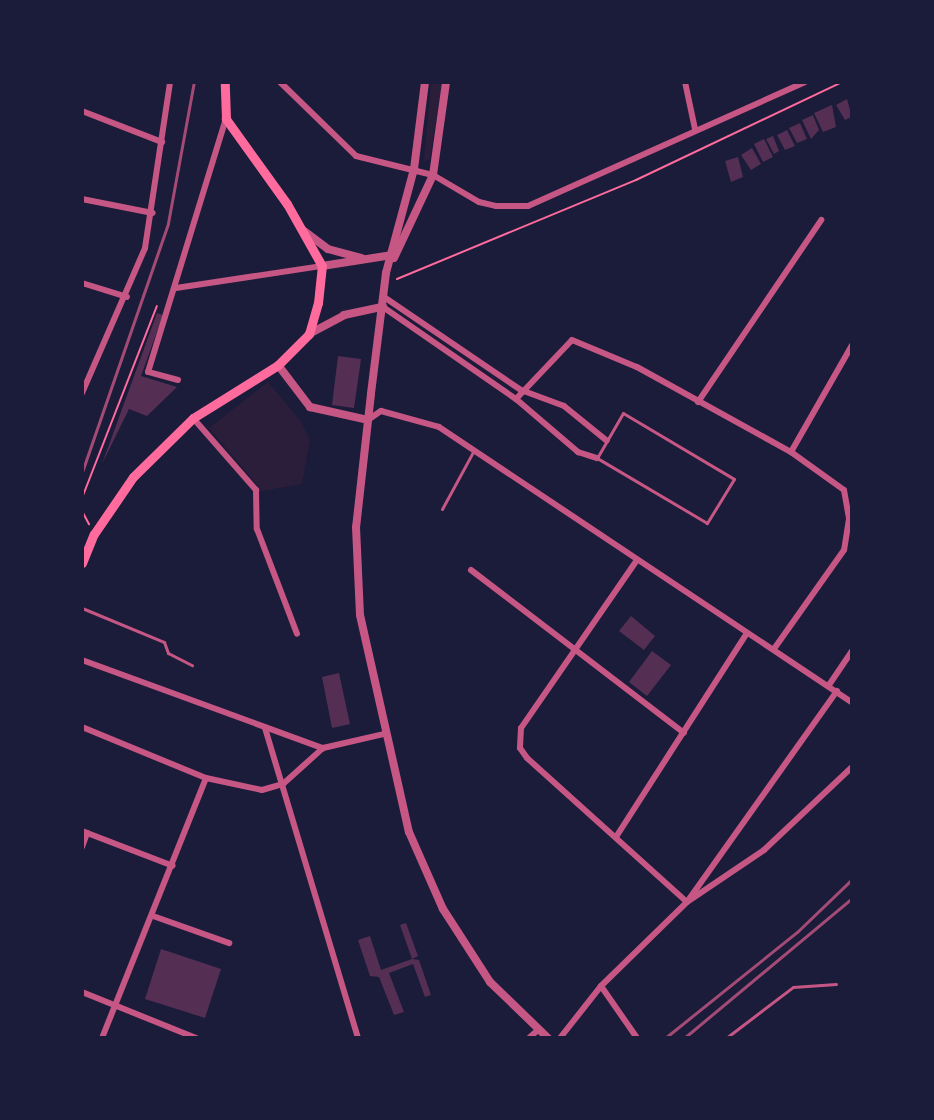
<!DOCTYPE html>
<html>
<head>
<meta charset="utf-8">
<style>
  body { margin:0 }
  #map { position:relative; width:934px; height:1120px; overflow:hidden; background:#1b1b3a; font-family:Montserrat,sans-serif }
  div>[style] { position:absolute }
  .green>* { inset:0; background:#2a1e3b }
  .building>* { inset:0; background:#542f53 }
  .path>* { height:2px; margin:-1px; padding:0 1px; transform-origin:1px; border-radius:1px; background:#ff6b9d }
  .service>* { height:3px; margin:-1.5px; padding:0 1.5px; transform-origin:1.5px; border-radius:1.5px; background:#c65784 }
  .minor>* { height:6px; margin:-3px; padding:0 3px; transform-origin:3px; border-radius:3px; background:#c65784 }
  .tertiary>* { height:8px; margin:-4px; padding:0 4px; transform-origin:4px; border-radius:4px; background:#c65784 }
  .secondary>* { height:9px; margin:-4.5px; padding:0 4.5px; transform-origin:4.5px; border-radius:4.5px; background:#ff6b9d }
  .rail>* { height:3px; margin:-1.5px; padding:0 1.5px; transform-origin:1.5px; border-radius:1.5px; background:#a44b75 }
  span { translate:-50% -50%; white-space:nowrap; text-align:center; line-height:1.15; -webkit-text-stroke:6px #1b1b3a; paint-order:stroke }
  .frame { position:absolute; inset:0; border:84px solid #1b1b3a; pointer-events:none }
</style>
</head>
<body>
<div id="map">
  <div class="green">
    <div style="clip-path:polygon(431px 82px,442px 82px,430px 159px,424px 162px)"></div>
    <div style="clip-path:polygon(268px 382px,300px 420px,310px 440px,302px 484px,262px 491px,209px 428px)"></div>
  </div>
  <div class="building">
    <div style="clip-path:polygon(847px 99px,852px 117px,845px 120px,836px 105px)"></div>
    <div style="clip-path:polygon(832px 105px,836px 127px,823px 132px,814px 113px)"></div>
    <div style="clip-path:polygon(813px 115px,819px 130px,811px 139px,802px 120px)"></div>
    <div style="clip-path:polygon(800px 123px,807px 139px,797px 143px,789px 128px)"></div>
    <div style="clip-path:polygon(787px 130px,795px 146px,785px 150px,777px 135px)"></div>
    <div style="clip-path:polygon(773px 136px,779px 151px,774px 154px,766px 139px)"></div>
    <div style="clip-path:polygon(764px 139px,773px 157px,763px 162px,754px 144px)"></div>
    <div style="clip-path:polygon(752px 148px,761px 164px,751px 170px,741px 155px)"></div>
    <div style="clip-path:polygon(738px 157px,743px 177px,731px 182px,725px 161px)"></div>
    <div style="clip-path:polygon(157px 313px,163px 315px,141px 376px,177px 387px,147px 416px,129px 409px,102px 464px)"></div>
    <div style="clip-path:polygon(338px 356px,361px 359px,354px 408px,332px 405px)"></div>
    <div style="clip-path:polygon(631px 616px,655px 636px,644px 650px,619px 631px)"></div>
    <div style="clip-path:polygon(652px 651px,671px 665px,647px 696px,629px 682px)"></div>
    <div style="clip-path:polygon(339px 673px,350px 724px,332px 728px,322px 677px)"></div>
    <div style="clip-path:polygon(406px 923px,418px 956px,412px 959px,419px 960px,431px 995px,425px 997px,413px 964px,389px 973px,404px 1012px,394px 1015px,379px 977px,370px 976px,358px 940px,370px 936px,381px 970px,412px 959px,400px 925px)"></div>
    <div style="clip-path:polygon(161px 949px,221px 969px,205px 1018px,145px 999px)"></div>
  </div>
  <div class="path">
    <div style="left:397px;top:279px;width:259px;rotate:-22.5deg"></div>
    <div style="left:636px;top:180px;width:228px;rotate:-25.4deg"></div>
    <div style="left:82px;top:498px;width:206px;rotate:-68.7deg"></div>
    <div style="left:82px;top:511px;width:15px;rotate:62deg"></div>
  </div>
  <div class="service">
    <div style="left:623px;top:413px;width:129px;rotate:30.7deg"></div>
    <div style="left:734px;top:479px;width:52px;rotate:121.5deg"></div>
    <div style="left:707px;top:523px;width:128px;rotate:-149.4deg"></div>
    <div style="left:597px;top:458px;width:52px;rotate:-60deg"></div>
    <div style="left:442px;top:509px;width:67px;rotate:-61.5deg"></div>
    <div style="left:82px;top:608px;width:89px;rotate:22.5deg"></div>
    <div style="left:164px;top:642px;width:12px;rotate:70deg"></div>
    <div style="left:168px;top:653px;width:27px;rotate:27deg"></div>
    <div style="left:726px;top:1038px;width:84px;rotate:-37.3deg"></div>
    <div style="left:793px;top:987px;width:43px;rotate:-4deg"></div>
  </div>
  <div class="minor">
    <div style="left:280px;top:82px;width:106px;rotate:44.2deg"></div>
    <div style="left:356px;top:156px;width:79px;rotate:13.9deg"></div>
    <div style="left:433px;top:175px;width:53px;rotate:30.4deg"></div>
    <div style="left:479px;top:202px;width:17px;rotate:13deg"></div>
    <div style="left:496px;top:206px;width:32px"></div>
    <div style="left:528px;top:206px;width:303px;rotate:-24.1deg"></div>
    <div style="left:685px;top:82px;width:48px;rotate:78deg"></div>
    <div style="left:82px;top:111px;width:86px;rotate:21.2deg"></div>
    <div style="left:82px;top:199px;width:72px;rotate:11.2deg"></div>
    <div style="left:82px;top:283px;width:47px;rotate:17.3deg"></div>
    <div style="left:176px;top:288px;width:148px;rotate:-8.6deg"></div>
    <div style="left:384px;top:297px;width:166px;rotate:34.2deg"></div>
    <div style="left:521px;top:390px;width:46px;rotate:20.4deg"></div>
    <div style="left:564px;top:406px;width:55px;rotate:39.1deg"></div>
    <div style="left:383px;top:307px;width:162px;rotate:34.7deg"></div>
    <div style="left:516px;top:399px;width:82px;rotate:40.5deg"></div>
    <div style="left:578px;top:452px;width:20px;rotate:18deg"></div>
    <div style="left:178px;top:380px;width:31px;rotate:-165deg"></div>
    <div style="left:148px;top:372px;width:265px;rotate:-72.9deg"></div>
    <div style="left:82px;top:393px;width:158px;rotate:-66.5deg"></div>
    <div style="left:145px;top:248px;width:168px;rotate:-81.4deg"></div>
    <div style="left:516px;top:399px;width:81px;rotate:-46.5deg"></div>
    <div style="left:572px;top:340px;width:70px;rotate:22.6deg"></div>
    <div style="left:637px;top:367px;width:176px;rotate:28.9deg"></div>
    <div style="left:791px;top:452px;width:65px;rotate:35.6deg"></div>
    <div style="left:844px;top:490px;width:29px;rotate:80deg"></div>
    <div style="left:849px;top:519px;width:31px;rotate:99deg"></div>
    <div style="left:844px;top:550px;width:121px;rotate:125.3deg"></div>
    <div style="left:698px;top:402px;width:220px;rotate:-55.9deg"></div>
    <div style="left:193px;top:418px;width:96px;rotate:48.8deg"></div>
    <div style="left:256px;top:490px;width:39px;rotate:89deg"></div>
    <div style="left:257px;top:529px;width:112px;rotate:69.1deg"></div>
    <div style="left:368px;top:420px;width:16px;rotate:-35deg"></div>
    <div style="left:381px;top:411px;width:60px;rotate:15.4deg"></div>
    <div style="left:439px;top:427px;width:496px;rotate:33.7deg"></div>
    <div style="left:791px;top:452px;width:123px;rotate:-60.3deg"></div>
    <div style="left:637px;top:560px;width:204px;rotate:124.6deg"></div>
    <div style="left:521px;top:728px;width:20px;rotate:93deg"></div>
    <div style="left:520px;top:748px;width:12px;rotate:55deg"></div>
    <div style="left:527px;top:758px;width:215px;rotate:42deg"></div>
    <div style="left:687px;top:902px;width:93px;rotate:-34deg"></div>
    <div style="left:764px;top:850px;width:121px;rotate:-43.3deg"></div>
    <div style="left:471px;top:570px;width:268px;rotate:37.4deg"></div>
    <div style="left:82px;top:660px;width:257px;rotate:20.1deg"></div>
    <div style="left:829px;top:685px;width:41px;rotate:-55.9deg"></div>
    <div style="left:82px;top:727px;width:134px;rotate:22.4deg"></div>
    <div style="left:206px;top:778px;width:57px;rotate:12.1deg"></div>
    <div style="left:262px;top:790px;width:22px;rotate:-16deg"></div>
    <div style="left:283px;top:784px;width:54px;rotate:-42deg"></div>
    <div style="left:323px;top:748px;width:63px;rotate:-12.9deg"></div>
    <div style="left:265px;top:728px;width:324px;rotate:73.3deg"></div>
    <div style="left:82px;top:831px;width:97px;rotate:21deg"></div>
    <div style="left:616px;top:837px;width:242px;rotate:-57.3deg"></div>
    <div style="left:82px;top:847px;width:15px;rotate:-70deg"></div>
    <div style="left:153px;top:916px;width:81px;rotate:19.6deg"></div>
    <div style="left:601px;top:986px;width:63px;rotate:55.3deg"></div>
    <div style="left:82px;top:992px;width:123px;rotate:22deg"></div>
    <div style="left:102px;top:1038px;width:280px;rotate:-68.2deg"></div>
    <div style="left:529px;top:1038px;width:12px;rotate:-42deg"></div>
    <div style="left:560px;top:1038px;width:66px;rotate:-51.7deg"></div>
    <div style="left:601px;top:986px;width:120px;rotate:-44.3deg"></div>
    <div style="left:687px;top:902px;width:259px;rotate:-54.6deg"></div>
  </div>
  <div class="tertiary">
    <div style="left:425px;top:82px;width:88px;rotate:97.2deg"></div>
    <div style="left:414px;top:169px;width:108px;rotate:105.1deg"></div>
    <div style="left:386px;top:273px;width:122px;rotate:97.1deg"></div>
    <div style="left:371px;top:394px;width:134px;rotate:96.4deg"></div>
    <div style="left:356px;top:527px;width:88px;rotate:87.4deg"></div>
    <div style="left:360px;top:615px;width:222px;rotate:77.3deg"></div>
    <div style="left:409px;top:832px;width:84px;rotate:66.2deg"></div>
    <div style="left:443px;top:909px;width:87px;rotate:57.2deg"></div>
    <div style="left:490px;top:982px;width:81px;rotate:44deg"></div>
    <div style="left:304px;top:231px;width:30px;rotate:37deg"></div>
    <div style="left:328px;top:249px;width:35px;rotate:15deg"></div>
    <div style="left:394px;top:258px;width:92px;rotate:-64.8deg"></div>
    <div style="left:433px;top:175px;width:94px;rotate:-82deg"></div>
    <div style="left:322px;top:266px;width:71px;rotate:-8.9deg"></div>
    <div style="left:309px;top:334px;width:40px;rotate:-28deg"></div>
    <div style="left:344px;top:315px;width:40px;rotate:-12deg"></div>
    <div style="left:278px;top:365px;width:53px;rotate:52.7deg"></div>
    <div style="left:310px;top:407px;width:59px;rotate:12.6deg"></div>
  </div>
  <div class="secondary">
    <div style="left:82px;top:563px;width:31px;rotate:-68deg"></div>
    <div style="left:94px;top:534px;width:69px;rotate:-55.6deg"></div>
    <div style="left:133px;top:477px;width:84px;rotate:-44.5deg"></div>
    <div style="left:193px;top:418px;width:100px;rotate:-31.9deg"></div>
    <div style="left:278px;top:365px;width:44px;rotate:-45deg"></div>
    <div style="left:309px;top:334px;width:32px;rotate:-74deg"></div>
    <div style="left:318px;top:303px;width:37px;rotate:-84deg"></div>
    <div style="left:322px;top:266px;width:71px;rotate:-119.4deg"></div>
    <div style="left:287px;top:204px;width:105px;rotate:-125.7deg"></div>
    <div style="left:226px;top:119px;width:37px;rotate:-92deg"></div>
  </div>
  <div class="rail">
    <div style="left:82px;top:472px;width:263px;rotate:-70.9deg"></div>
    <div style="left:168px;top:223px;width:143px;rotate:-79.6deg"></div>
    <div style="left:665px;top:1038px;width:169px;rotate:-38.8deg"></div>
    <div style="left:797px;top:932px;width:76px;rotate:-43.9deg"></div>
    <div style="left:684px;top:1038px;width:219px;rotate:-39.8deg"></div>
  </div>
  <div class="frame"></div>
</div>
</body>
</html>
